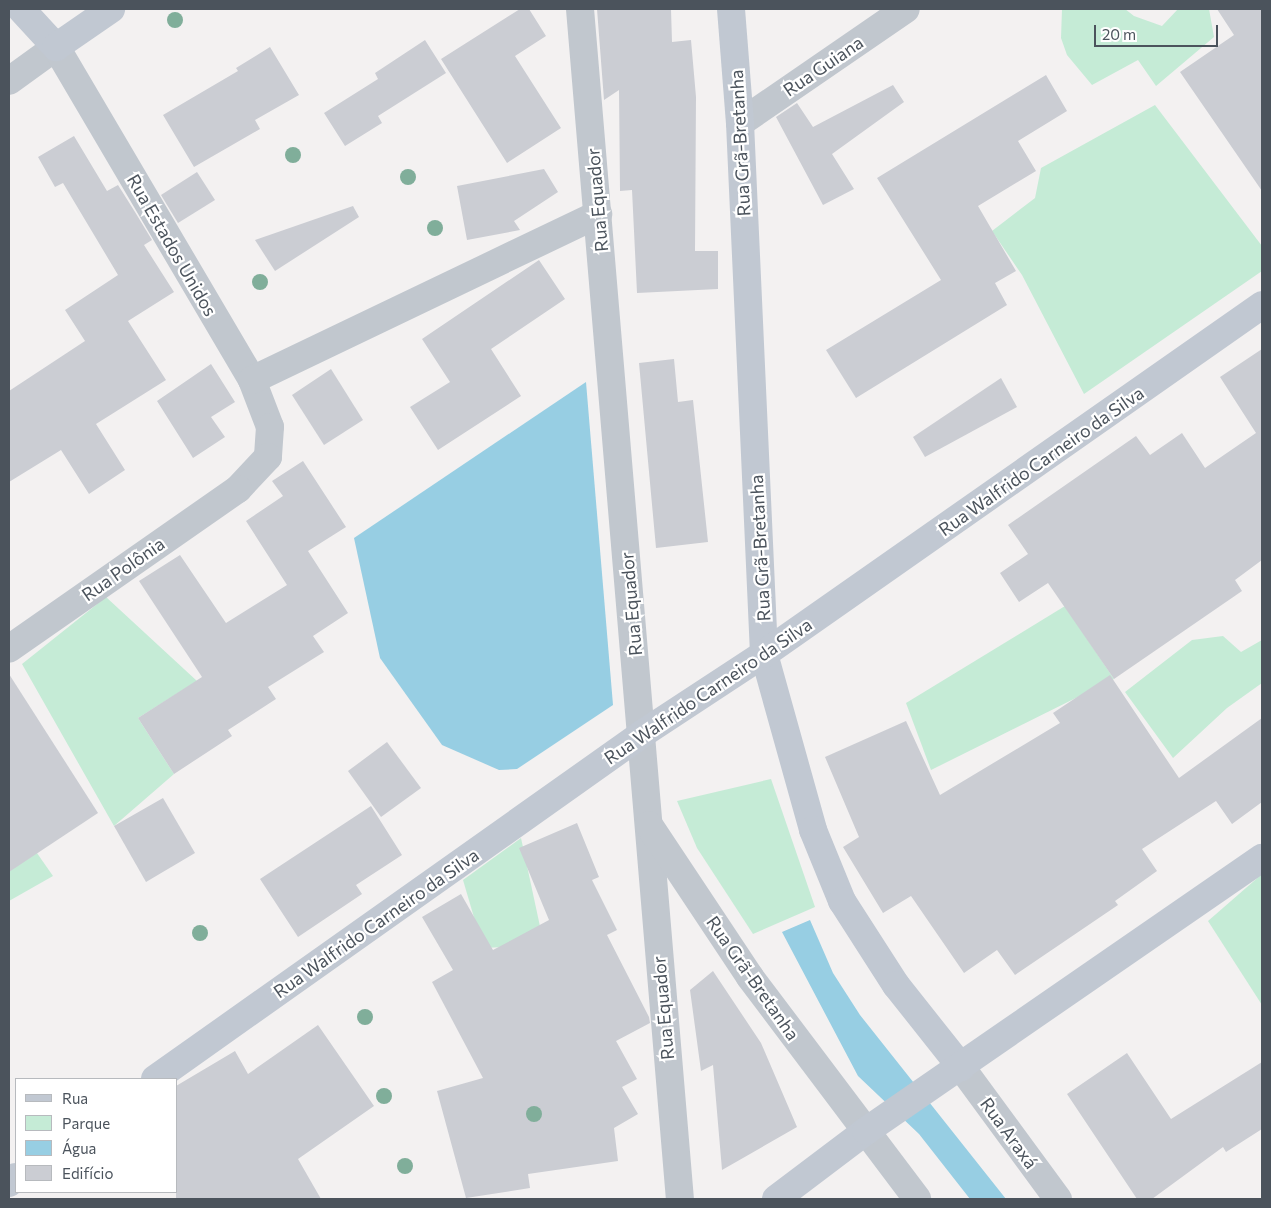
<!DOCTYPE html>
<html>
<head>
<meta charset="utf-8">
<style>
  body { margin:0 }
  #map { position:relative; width:1271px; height:1208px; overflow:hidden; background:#f3f1f1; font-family:Commissioner,sans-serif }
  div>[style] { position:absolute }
  .green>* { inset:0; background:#c5ebd6 }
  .water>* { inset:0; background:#97cee3 }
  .building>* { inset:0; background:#cbcdd3 }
  .street>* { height:28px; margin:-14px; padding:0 14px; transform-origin:14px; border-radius:14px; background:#c1c7ce }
  .secondary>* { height:28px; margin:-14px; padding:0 14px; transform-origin:14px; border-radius:14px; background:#c1c8d2 }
  .trees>* { width:16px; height:16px; margin:-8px; border-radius:50%; background:#80ae9a }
  span { translate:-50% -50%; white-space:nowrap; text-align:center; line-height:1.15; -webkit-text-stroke:4.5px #fff; paint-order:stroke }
  .street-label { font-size:18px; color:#4b535c }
  .frame { position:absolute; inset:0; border:10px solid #4b535c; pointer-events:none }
  .legend { position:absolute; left:15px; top:1078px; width:162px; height:115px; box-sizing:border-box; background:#fff; border:1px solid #b7babe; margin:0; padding:6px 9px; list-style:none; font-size:15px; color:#4b535c }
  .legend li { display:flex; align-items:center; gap:10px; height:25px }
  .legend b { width:25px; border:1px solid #b7babe }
  .scale { position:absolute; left:1094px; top:25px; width:124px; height:22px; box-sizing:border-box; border:2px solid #4b535c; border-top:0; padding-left:6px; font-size:15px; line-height:18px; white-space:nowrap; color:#4b535c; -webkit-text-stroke:4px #fff; paint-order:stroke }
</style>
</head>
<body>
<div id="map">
  <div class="green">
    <div style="clip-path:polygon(1062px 9px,1125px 9px,1134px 16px,1162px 26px,1178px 9px,1209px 9px,1214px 37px,1156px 86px,1138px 60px,1092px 85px,1067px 55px,1061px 38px)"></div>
    <div style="clip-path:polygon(1155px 105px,1262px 246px,1262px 271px,1084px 394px,1022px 275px,992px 231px,1035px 198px,1041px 168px)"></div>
    <div style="clip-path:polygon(106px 597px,197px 681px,138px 718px,174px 774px,114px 826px,22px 664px)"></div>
    <div style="clip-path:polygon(1065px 606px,1114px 679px,931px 770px,906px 703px)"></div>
    <div style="clip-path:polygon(1223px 636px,1241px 652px,1262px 640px,1262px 683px,1227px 708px,1173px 758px,1125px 692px,1192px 640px)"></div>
    <div style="clip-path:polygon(771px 779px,815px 907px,753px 934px,697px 848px,677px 801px)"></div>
    <div style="clip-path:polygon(9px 813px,53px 876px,9px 901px)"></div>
    <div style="clip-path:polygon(521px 838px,544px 945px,483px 948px,463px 880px)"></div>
    <div style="clip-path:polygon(1262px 874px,1262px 1005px,1208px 921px)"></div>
  </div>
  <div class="water">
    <div style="clip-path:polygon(586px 382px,613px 705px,517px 769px,499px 770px,442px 745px,380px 658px,354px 538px)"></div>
    <div style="clip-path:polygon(810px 920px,833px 973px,860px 1015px,1006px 1199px,970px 1199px,919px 1134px,858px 1076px,782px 932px)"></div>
  </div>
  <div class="building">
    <div style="clip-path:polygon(520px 9px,529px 9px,546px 36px,515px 56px,561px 128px,507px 163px,441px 59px)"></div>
    <div style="clip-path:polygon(597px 9px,671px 9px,672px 42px,691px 40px,696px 97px,695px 251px,718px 251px,718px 289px,637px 293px,632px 190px,620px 191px,619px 90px,604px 100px)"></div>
    <div style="clip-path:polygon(1217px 9px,1262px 9px,1262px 191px,1180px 72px,1234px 35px)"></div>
    <div style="clip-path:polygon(425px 40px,446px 73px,378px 116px,382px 123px,345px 146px,324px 113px,378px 79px,375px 73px)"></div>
    <div style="clip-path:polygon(270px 47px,299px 95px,255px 120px,260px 129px,194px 167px,163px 115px,238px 71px,236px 68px)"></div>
    <div style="clip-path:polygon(1046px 75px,1067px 111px,1018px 141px,1036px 171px,978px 206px,1016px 271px,995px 283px,1007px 305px,856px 398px,826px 350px,941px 280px,877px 178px)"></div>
    <div style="clip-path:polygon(893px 85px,904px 102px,832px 154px,854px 189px,823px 205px,776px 117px,797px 103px,813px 127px)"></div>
    <div style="clip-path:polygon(74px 136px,107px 191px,118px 185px,135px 212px,152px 240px,144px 245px,174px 292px,128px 321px,166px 380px,96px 424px,125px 470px,89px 494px,61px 450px,9px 482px,9px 391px,85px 341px,65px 310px,118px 275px,63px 183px,55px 187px,38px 157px)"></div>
    <div style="clip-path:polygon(544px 169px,558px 192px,514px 221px,520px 230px,467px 240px,457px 186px)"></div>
    <div style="clip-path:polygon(197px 172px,215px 200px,178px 223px,161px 195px)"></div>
    <div style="clip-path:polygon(353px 206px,359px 217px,275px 271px,255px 240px)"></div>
    <div style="clip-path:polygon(539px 260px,565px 299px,491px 349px,521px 396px,438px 450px,410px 407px,450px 382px,422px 339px)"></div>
    <div style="clip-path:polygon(1262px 349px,1262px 560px,1235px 580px,1242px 591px,1114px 679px,1048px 583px,1019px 602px,1000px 573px,1028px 554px,1008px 525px,1136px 436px,1150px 455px,1182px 433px,1205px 468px,1256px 433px,1220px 377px)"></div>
    <div style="clip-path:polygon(674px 359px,678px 402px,693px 400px,708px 542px,656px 548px,639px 363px)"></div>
    <div style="clip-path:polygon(211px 364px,235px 402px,211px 417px,225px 437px,193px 458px,157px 401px)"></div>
    <div style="clip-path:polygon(331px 369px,363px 420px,324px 445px,292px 395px)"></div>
    <div style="clip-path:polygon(1001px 378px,1017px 407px,925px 457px,913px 437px)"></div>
    <div style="clip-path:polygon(303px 461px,346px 527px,308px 551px,348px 613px,313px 636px,324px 652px,268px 687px,276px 699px,228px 730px,232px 736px,174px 774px,138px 718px,202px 677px,139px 581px,180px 555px,226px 623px,287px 585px,246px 521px,283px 496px,272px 481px)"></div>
    <div style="clip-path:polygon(9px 674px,98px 813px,9px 872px)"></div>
    <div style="clip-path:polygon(1110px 675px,1179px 778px,1262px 718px,1262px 802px,1232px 824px,1216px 801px,1142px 849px,1157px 871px,1115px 901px,1118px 905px,1015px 975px,997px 950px,964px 973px,911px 896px,883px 913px,843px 847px,859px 837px,825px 757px,906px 721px,940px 795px,1060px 723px,1053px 713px)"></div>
    <div style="clip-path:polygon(387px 742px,421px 788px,381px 817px,348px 771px)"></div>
    <div style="clip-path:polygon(163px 798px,195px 853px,146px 882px,114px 826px)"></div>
    <div style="clip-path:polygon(371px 806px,402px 855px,356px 885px,362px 894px,298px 937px,260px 879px)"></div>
    <div style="clip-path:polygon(577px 823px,599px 877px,592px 880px,617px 930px,607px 935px,649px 1017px,650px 1023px,616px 1041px,637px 1079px,622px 1087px,638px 1114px,614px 1128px,618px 1161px,528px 1174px,530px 1188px,466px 1198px,437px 1091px,483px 1078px,432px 982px,453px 970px,422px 917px,461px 894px,493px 950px,549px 920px,519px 848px)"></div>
    <div style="clip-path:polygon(713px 971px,761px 1043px,797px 1127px,722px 1170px,713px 1065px,701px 1071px,690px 990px)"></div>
    <div style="clip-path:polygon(318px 1025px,374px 1106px,298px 1159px,321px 1199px,176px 1199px,176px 1086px,235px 1051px,248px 1074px)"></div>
    <div style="clip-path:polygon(1127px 1053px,1171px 1119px,1262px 1062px,1262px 1129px,1226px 1152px,1223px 1147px,1152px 1199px,1137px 1199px,1067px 1094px)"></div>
  </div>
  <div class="street">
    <div style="left:580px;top:9px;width:1194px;rotate:85.2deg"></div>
    <div style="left:9px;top:81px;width:58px;rotate:-35.9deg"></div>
    <div style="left:56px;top:47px;width:386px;rotate:59.5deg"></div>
    <div style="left:252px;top:380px;width:50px;rotate:69deg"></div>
    <div style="left:270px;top:427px;width:30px;rotate:94deg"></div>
    <div style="left:268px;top:457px;width:44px;rotate:133.2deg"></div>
    <div style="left:238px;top:489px;width:279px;rotate:145.1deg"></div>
    <div style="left:740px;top:123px;width:201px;rotate:-34.5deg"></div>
    <div style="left:252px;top:380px;width:384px;rotate:-25.6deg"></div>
    <div style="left:649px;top:825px;width:182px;rotate:56.4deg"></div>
    <div style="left:750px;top:977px;width:278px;rotate:53deg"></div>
    <div style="left:961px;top:1067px;width:164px;rotate:53.7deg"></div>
  </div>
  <div class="secondary">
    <div style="left:21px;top:9px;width:52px;rotate:47.4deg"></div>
    <div style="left:56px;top:47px;width:67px;rotate:-34.6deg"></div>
    <div style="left:731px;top:9px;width:114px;rotate:85.5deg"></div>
    <div style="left:740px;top:123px;width:532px;rotate:87.41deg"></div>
    <div style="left:764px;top:654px;width:183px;rotate:74.4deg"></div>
    <div style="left:813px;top:830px;width:77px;rotate:67.8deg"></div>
    <div style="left:842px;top:901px;width:100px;rotate:57.3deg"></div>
    <div style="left:896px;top:985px;width:105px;rotate:51.6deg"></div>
    <div style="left:155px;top:1079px;width:597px;rotate:-35.31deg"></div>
    <div style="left:642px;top:734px;width:146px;rotate:-33.3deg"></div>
    <div style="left:764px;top:654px;width:608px;rotate:-35.02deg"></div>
    <div style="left:9px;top:1183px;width:9px;rotate:-41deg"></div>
    <div style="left:776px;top:1199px;width:113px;rotate:-37.1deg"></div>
    <div style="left:866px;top:1131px;width:481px;rotate:-34.6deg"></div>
  </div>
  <div class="trees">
    <div style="left:175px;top:20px"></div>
    <div style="left:293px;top:155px"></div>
    <div style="left:408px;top:177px"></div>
    <div style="left:435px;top:228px"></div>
    <div style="left:260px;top:282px"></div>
    <div style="left:200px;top:933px"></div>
    <div style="left:365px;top:1017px"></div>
    <div style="left:384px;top:1096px"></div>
    <div style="left:534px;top:1114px"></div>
    <div style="left:405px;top:1166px"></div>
  </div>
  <div class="street-label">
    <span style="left:823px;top:66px;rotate:-34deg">Rua Guiana</span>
    <span style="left:740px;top:143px;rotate:-93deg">Rua Grã-Bretanha</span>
    <span style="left:597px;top:200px;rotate:-95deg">Rua Equador</span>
    <span style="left:172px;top:245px;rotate:60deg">Rua Estados Unidos</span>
    <span style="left:1041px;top:461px;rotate:-35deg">Rua Walfrido Carneiro da Silva</span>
    <span style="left:760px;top:548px;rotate:-93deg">Rua Grã-Bretanha</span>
    <span style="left:123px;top:569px;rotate:-35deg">Rua Polônia</span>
    <span style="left:631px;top:604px;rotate:-95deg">Rua Equador</span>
    <span style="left:708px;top:691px;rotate:-34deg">Rua Walfrido Carneiro da Silva</span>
    <span style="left:376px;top:923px;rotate:-35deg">Rua Walfrido Carneiro da Silva</span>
    <span style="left:753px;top:978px;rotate:55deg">Rua Grã-Bretanha</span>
    <span style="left:663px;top:1008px;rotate:-95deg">Rua Equador</span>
    <span style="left:1009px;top:1133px;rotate:54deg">Rua Araxá</span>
  </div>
  <div class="frame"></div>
  <ul class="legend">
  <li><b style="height:6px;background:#c1c8d2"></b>Rua</li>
  <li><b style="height:14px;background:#c5ebd6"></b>Parque</li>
  <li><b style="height:14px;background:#97cee3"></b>Água</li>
  <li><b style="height:14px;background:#cbcdd3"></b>Edifício</li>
  </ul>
  <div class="scale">20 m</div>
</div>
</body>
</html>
